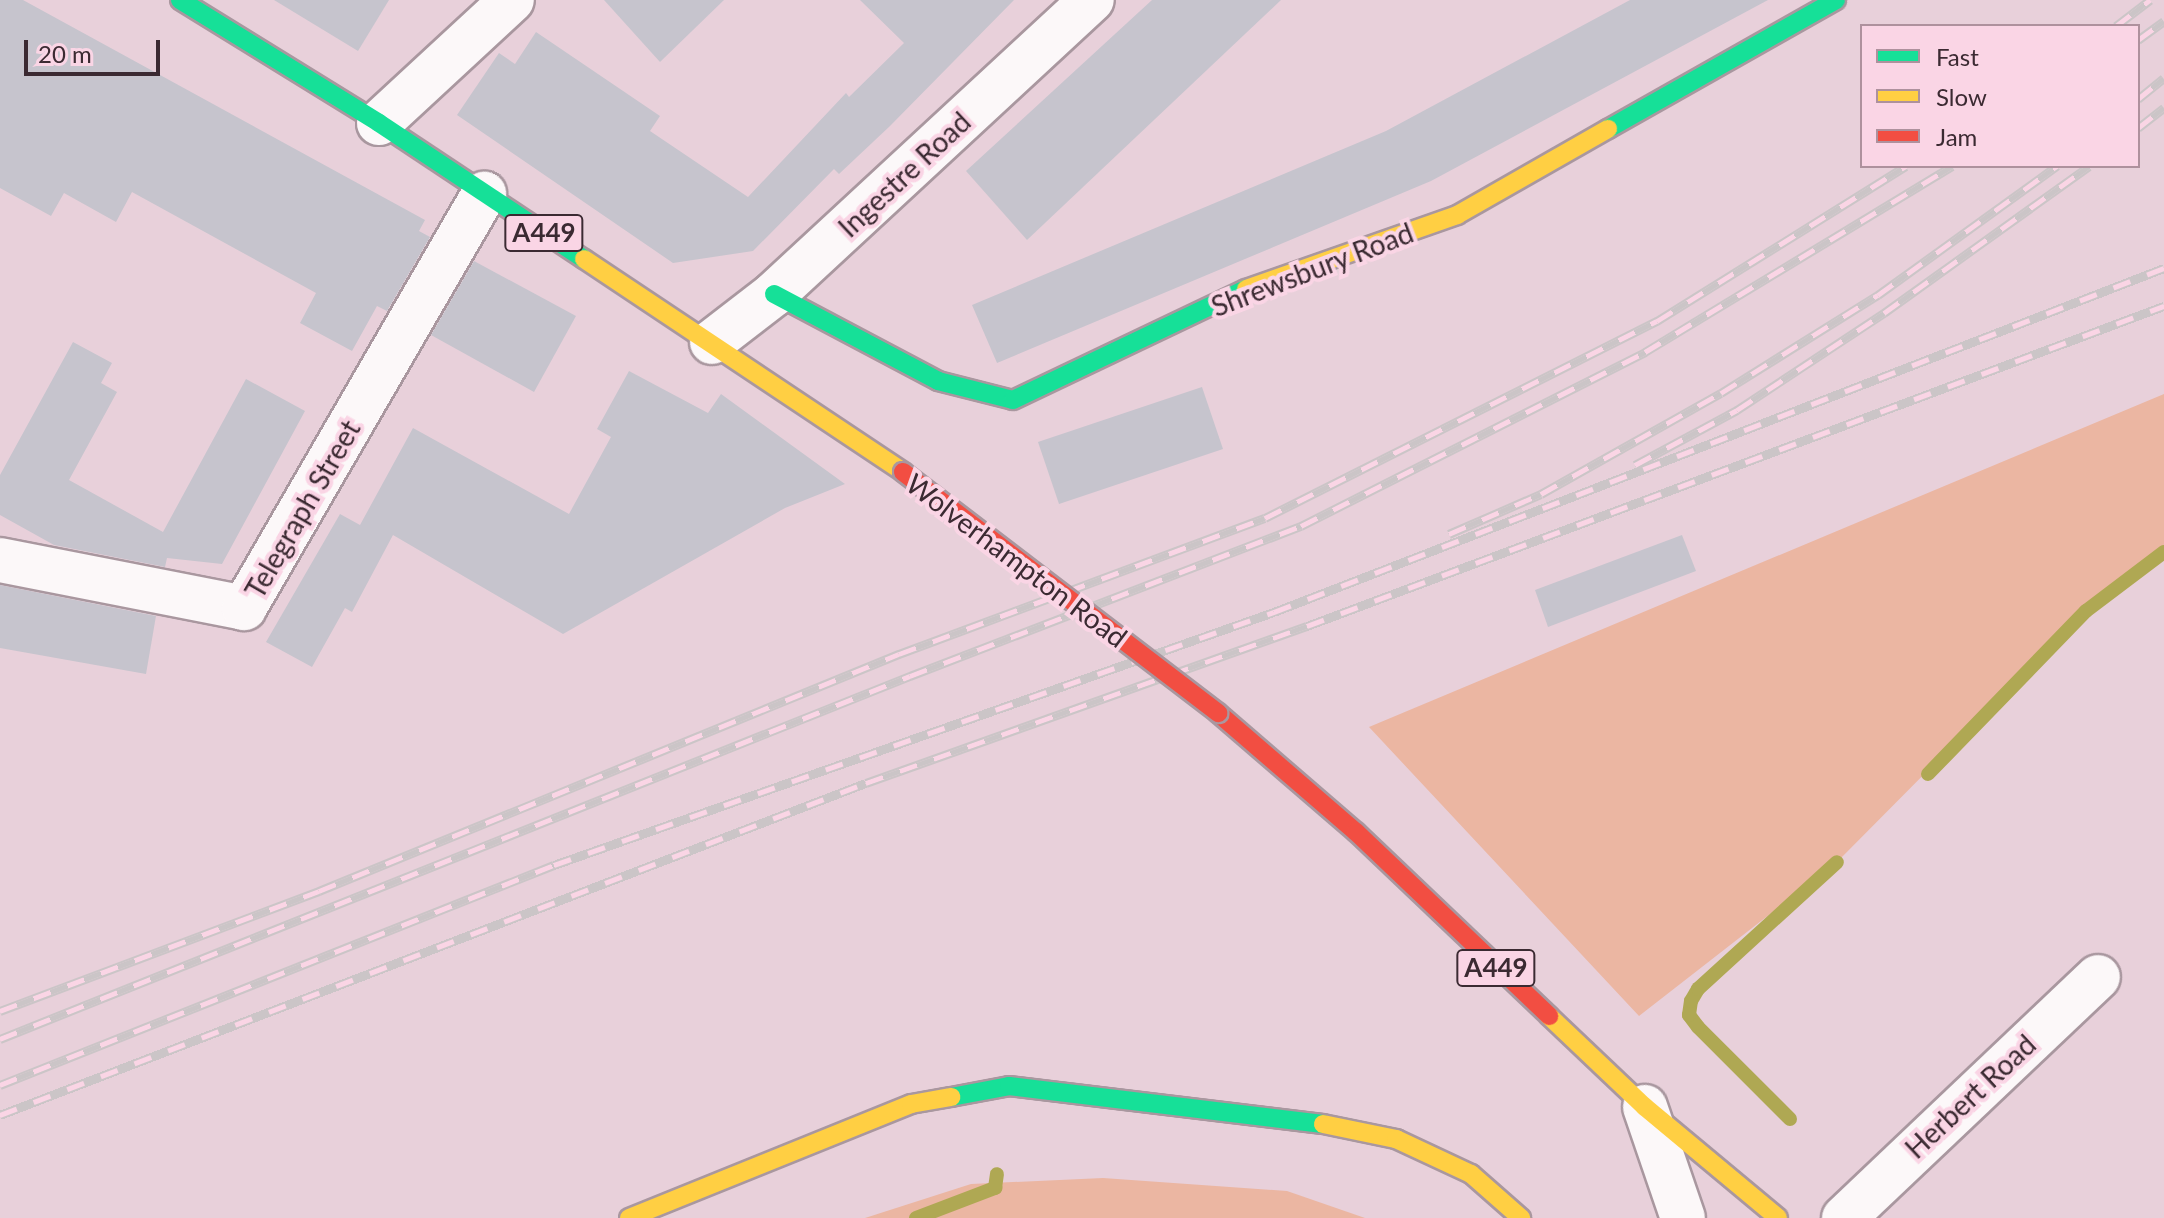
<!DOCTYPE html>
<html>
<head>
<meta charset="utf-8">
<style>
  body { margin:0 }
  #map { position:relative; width:2164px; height:1218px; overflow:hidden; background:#e8d0da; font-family:Lato,sans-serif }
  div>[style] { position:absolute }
  .green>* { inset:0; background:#ebb6a2 }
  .stream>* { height:14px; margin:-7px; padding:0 7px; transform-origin:7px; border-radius:7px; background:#afa853 }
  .building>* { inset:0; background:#c6c4cd }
  .roads { filter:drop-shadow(2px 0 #a9979f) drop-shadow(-2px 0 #a9979f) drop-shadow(0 2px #a9979f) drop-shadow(0 -2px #a9979f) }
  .street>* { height:44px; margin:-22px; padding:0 22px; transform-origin:22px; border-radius:22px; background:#fcf8f9 }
  .fast>* { height:18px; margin:-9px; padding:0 9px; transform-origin:9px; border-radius:9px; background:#16e098 }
  .slow>* { height:18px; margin:-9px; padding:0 9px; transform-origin:9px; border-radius:9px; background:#ffcf43 }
  .jam>* { height:18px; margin:-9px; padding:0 9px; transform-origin:9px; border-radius:9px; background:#f24e42 }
  .rail>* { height:9px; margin-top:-4.5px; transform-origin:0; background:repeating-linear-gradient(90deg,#fad5e5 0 18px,#cbc5c7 0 36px); box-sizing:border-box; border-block:2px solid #cbc5c7 }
  .bridges { filter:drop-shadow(2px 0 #a9979f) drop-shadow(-2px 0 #a9979f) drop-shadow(0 2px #a9979f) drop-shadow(0 -2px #a9979f) }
  .jam-bridge>* { height:18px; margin:-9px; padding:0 9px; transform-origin:9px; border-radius:9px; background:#f24e42 }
  span { translate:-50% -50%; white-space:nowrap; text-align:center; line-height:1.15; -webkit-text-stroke:8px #fad5e5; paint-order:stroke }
  .shield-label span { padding:2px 6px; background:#fad5e5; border:2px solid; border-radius:6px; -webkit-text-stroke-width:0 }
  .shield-label { font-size:26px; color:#3b2a32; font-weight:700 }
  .street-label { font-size:28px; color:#3b2a32 }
  .legend { position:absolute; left:1860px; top:24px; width:280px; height:144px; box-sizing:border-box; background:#fad5e5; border:2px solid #ae919d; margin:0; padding:10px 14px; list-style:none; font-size:24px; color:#3b2a32 }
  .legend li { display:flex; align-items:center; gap:16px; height:40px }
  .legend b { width:40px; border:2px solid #ae919d }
  .scale { position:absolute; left:24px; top:40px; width:136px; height:36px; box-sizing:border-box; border:4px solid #3b2a32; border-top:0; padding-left:10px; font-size:24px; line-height:28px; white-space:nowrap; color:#3b2a32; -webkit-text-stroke:6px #fad5e5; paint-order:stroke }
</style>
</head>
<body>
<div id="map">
  <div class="green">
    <div style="clip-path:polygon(2164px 394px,2164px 552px,2086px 611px,1837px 862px,1639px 1016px,1369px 727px)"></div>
    <div style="clip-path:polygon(1103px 1178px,1287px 1191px,1365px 1218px,865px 1218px,971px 1184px)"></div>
  </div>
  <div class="stream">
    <div style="left:1928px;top:774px;width:227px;rotate:-45.9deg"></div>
    <div style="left:2086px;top:611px;width:98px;rotate:-37.1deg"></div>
    <div style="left:1790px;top:1119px;width:130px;rotate:-135deg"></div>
    <div style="left:1698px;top:1027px;width:15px;rotate:-127deg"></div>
    <div style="left:1689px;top:1015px;width:14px;rotate:-82deg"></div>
    <div style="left:1691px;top:1001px;width:14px;rotate:-60deg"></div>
    <div style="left:1698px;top:989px;width:188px;rotate:-42.4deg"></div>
    <div style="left:916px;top:1218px;width:85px;rotate:-20.8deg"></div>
    <div style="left:995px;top:1188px;width:14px;rotate:-82deg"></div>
  </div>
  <div class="building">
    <div style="clip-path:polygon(0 0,23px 0,425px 220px,419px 231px,430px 237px,387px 311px,377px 306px,352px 351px,300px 323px,316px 293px,132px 192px,116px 222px,64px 193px,51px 216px,0 188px)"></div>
    <div style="clip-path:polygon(274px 0,389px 0,358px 51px)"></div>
    <div style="clip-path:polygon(604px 0,724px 0,660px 62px)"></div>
    <div style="clip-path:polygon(860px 0,1014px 0,890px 126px,839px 174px,834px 169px,753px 251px,673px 263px,457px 115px,499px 53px,515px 64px,536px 32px,660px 116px,650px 131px,748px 197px,846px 93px,849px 97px,904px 43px)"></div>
    <div style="clip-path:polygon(1152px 0,1281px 0,1027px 240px,966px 171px)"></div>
    <div style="clip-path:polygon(1630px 0,1768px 0,1431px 181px,997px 363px,972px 305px,1386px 131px)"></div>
    <div style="clip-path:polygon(474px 261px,576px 316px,534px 392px,431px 335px)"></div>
    <div style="clip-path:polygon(73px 342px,112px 363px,101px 383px,117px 392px,69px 480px,163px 532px,246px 379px,305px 411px,222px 564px,167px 558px,165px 567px,54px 545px,0 515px,0 475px)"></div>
    <div style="clip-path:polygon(629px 371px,708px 413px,721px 394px,845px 484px,785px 508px,563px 634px,393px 535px,352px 612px,345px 608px,312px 667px,266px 642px,340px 514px,360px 525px,413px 428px,569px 514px,611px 437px,597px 429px)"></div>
    <div style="clip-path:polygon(1202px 387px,1223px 449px,1059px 504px,1038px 442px)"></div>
    <div style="clip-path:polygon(1682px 535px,1696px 571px,1548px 627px,1535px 590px)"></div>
    <div style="clip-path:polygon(0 585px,156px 616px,146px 674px,0 648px)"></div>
  </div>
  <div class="roads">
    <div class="street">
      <div style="left:379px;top:123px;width:181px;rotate:-42.8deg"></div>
      <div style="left:712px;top:342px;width:78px;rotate:-37.7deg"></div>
      <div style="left:774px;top:294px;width:433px;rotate:-42.8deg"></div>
      <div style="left:0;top:560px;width:249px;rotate:11.1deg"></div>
      <div style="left:244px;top:608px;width:479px;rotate:-59.9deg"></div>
      <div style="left:1645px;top:1107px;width:117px;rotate:71.1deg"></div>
      <div style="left:1844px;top:1218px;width:350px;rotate:-43.5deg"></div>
    </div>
    <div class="fast">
      <div style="left:180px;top:0;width:234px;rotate:31.7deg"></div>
      <div style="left:379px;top:123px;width:246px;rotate:33.6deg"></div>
      <div style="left:1608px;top:129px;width:262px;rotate:-29.5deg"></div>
      <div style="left:774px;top:294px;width:186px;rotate:27.9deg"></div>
      <div style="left:938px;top:381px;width:77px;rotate:14.2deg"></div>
      <div style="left:1013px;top:400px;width:258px;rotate:-25.5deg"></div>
      <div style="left:951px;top:1097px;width:59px;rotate:-10.7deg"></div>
      <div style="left:1009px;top:1086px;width:316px;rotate:6.9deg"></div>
    </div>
    <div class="slow">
      <div style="left:584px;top:259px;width:384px;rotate:33.7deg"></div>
      <div style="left:1246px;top:289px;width:224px;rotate:-19.3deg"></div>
      <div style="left:1457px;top:215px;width:174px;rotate:-29.7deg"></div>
      <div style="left:1549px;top:1016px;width:132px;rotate:43.5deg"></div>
      <div style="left:1645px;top:1107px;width:173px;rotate:39.8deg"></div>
      <div style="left:1323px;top:1124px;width:75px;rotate:11.6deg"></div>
      <div style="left:1396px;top:1139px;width:83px;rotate:25deg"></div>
      <div style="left:1471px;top:1174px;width:67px;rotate:41.3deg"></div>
      <div style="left:629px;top:1218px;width:304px;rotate:-22deg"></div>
      <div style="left:911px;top:1104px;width:41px;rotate:-9.9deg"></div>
    </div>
    <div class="jam">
      <div style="left:1218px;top:713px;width:182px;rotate:40.8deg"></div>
      <div style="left:1356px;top:832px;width:267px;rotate:43.6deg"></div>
    </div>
  </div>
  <div class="rail">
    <div style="left:2116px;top:26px;width:43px;rotate:-37.4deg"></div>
    <div style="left:2138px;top:40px;width:32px;rotate:-36deg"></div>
    <div style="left:2138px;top:99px;width:33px;rotate:-39deg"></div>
    <div style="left:2138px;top:128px;width:33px;rotate:-38deg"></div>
    <div style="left:1635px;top:465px;width:116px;rotate:-28.3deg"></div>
    <div style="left:1737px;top:410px;width:176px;rotate:-33.4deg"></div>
    <div style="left:1884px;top:313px;width:252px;rotate:-35.6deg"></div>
    <div style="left:1449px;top:534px;width:100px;rotate:-23.5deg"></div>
    <div style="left:1541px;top:494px;width:206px;rotate:-29.3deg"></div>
    <div style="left:1721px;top:393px;width:185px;rotate:-32deg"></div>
    <div style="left:1878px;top:295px;width:221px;rotate:-35.8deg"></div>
    <div style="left:0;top:1011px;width:341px;rotate:-20.6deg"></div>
    <div style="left:319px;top:891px;width:627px;rotate:-22.23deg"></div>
    <div style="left:899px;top:654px;width:390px;rotate:-20.4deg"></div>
    <div style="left:1265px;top:518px;width:439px;rotate:-26.7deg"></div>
    <div style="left:1657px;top:321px;width:293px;rotate:-31.9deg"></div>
    <div style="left:0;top:1039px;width:980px;rotate:-21.75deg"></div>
    <div style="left:910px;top:676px;width:419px;rotate:-21deg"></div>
    <div style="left:1301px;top:526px;width:386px;rotate:-26.8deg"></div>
    <div style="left:1645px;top:352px;width:359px;rotate:-31.2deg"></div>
    <div style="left:0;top:1085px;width:596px;rotate:-21.66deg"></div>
    <div style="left:554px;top:865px;width:763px;rotate:-19.36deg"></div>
    <div style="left:1274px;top:612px;width:954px;rotate:-21.13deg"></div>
    <div style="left:0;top:1115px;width:927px;rotate:-20.98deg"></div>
    <div style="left:866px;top:783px;width:468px;rotate:-19.6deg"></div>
    <div style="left:1307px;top:626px;width:915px;rotate:-20.48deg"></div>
  </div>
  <div class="bridges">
    <div class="jam-bridge">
      <div style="left:903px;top:472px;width:397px;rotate:37.4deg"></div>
    </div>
  </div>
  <div class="shield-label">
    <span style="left:544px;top:233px">A449</span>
    <span style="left:1496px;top:968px">A449</span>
  </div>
  <div class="street-label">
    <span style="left:904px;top:174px;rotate:-43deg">Ingestre Road</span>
    <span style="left:1312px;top:269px;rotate:-21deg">Shrewsbury Road</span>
    <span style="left:302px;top:509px;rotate:-60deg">Telegraph Street</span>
    <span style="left:1017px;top:560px;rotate:37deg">Wolverhampton Road</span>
    <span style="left:1970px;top:1096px;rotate:-43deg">Herbert Road</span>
  </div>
  <ul class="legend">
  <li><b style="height:10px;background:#16e098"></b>Fast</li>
  <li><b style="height:10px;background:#ffcf43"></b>Slow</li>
  <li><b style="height:10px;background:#f24e42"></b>Jam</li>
  </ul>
  <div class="scale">20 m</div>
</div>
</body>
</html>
